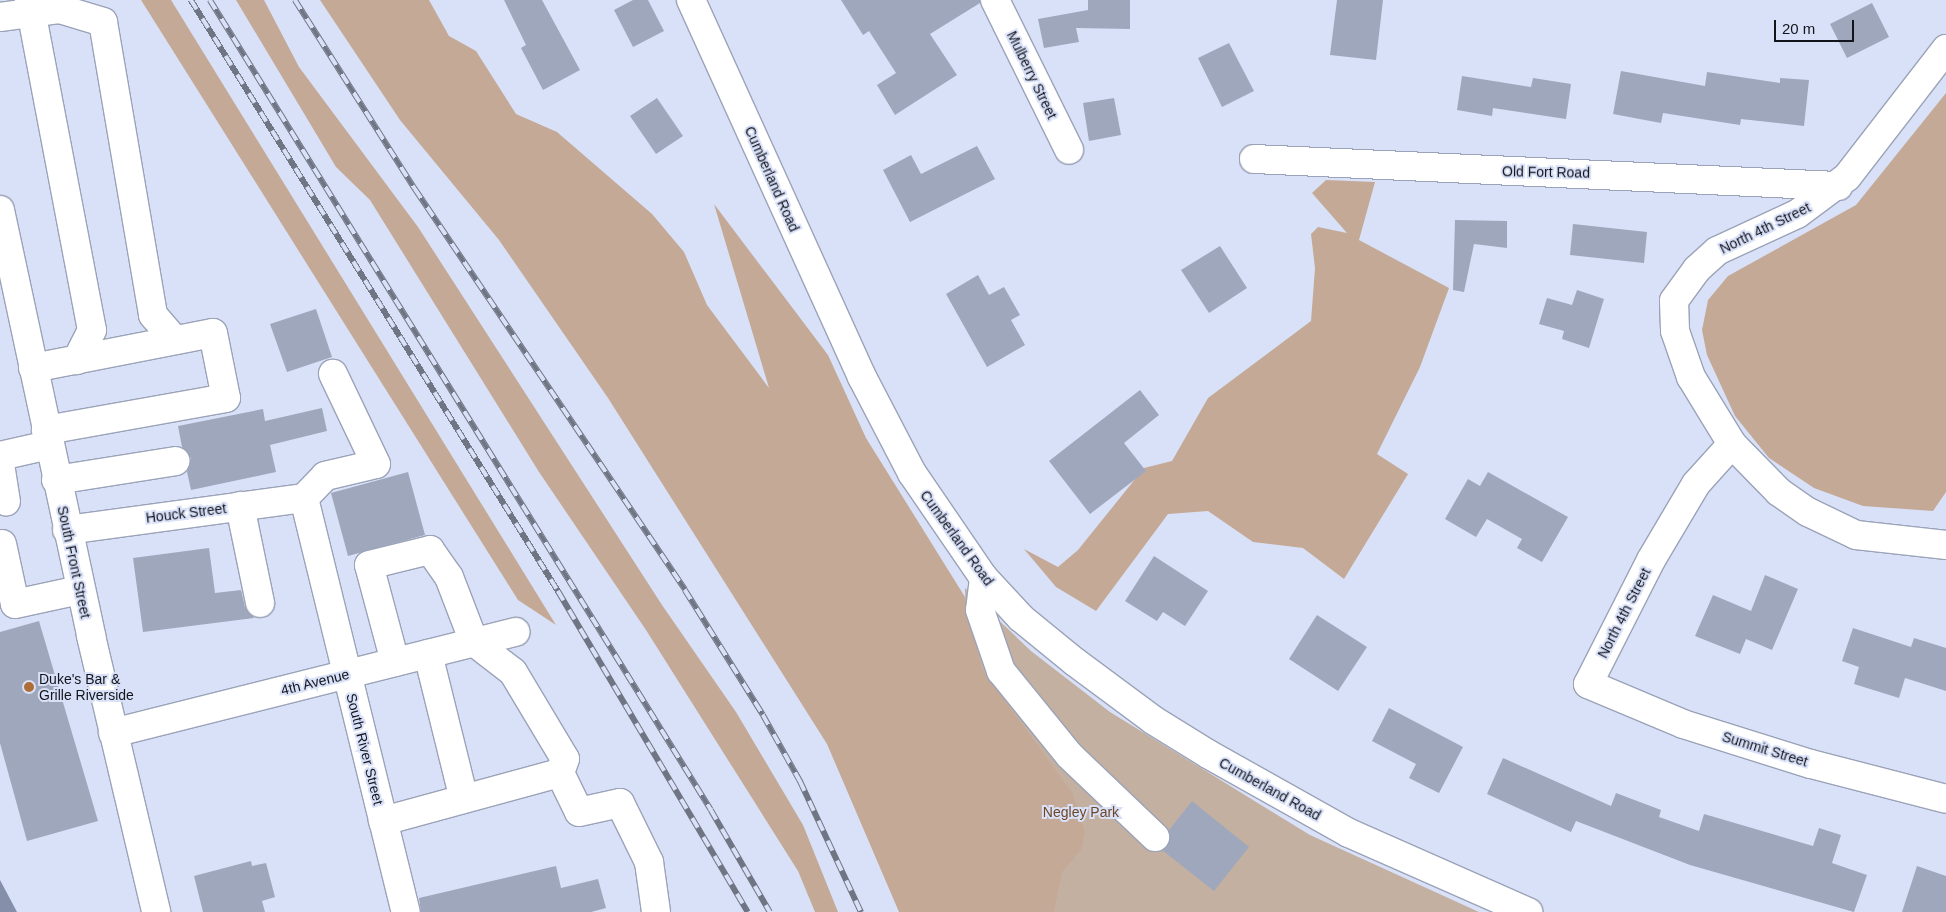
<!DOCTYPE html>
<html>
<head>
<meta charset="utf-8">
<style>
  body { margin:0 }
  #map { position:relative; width:1946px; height:912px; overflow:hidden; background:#d9e1f8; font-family:Arial,sans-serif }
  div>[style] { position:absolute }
  .green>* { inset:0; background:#c4b0a1 }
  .forest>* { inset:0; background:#c4a996 }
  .water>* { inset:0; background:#868faa }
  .building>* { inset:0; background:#9fa7bc }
  .roads { filter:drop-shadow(1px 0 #9ba3b8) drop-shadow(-1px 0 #9ba3b8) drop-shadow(0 1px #9ba3b8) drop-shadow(0 -1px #9ba3b8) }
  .minor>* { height:28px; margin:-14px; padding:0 14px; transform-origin:14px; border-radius:14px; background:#fff }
  .major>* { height:28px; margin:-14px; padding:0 14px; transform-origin:14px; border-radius:14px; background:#fff }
  .rail>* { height:5.5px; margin-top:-2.75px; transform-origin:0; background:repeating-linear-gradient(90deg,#d9e1f8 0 11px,#707584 0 22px); box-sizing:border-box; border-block:1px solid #707584 }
  .dots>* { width:14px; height:14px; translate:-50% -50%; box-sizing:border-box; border:2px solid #d9e1f8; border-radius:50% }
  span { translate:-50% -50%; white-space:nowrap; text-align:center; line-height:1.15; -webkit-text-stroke:4px #d9e1f8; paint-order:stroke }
  .street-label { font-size:14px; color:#13151d }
  .poi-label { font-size:14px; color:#13151d }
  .left { translate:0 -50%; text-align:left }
  .park-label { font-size:14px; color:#6f4727 }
  .scale { position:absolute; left:1774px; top:20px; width:80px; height:22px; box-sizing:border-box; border:2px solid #13151d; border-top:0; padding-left:6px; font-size:15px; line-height:18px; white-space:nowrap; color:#13151d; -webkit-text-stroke:4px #d9e1f8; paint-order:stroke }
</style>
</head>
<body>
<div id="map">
  <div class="green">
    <div style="clip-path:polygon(965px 588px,1031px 651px,1110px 712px,1310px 835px,1479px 912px,1004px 912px,969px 779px)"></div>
  </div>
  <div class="forest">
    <div style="clip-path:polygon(141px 0,171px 0,556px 625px,518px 600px)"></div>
    <div style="clip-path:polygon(236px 0,264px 0,299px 67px,418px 227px,662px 605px,736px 712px,803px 825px,838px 912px,815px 912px,798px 871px,646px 630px,539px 472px,370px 200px,336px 167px)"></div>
    <div style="clip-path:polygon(320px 0,429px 0,449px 36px,476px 51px,516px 114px,557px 132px,652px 214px,684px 252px,707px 305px,769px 388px,714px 204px,828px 355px,866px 438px,965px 597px,982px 669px,1073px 794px,1085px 833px,1081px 850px,1062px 872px,1054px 912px,899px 912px,827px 744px,608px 398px,499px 240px,400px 120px)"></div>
    <div style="clip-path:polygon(1946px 93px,1946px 492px,1933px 511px,1863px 506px,1814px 488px,1769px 458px,1735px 416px,1707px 355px,1702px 330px,1708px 300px,1728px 276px,1856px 205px)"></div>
    <div style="clip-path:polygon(1326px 180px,1375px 182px,1359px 240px,1449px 288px,1420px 367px,1377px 454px,1408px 474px,1344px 579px,1303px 548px,1253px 542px,1208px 511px,1168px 514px,1096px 611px,1056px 587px,1024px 549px,1058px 567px,1078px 550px,1144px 468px,1172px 461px,1208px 398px,1311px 321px,1315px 268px,1311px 234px,1318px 227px,1347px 233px,1312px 193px)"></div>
  </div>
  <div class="water">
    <div style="clip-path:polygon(0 880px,17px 912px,0 912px)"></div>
  </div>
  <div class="building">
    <div style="clip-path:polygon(504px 0,542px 0,580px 70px,543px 90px,521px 48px,526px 45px)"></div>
    <div style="clip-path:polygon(633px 0,648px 0,664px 31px,633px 47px,614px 10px)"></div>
    <div style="clip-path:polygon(841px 0,980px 0,980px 3px,930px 34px,957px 75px,895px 115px,877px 85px,896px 73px,869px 31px,863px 35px)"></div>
    <div style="clip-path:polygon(1088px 0,1130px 0,1130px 29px,1076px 28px,1079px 42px,1044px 48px,1038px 19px,1088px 10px)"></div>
    <div style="clip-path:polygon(1337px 0,1383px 0,1376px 60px,1330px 55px)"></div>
    <div style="clip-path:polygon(1872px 3px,1889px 37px,1847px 58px,1830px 24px)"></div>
    <div style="clip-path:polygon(1229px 43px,1254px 91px,1222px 107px,1198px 58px)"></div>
    <div style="clip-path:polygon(1621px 71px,1705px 86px,1707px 72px,1780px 83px,1780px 78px,1809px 80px,1804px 126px,1741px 119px,1740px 125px,1663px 113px,1661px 123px,1613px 114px)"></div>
    <div style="clip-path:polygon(1462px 76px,1531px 87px,1533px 78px,1571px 84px,1566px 119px,1493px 108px,1492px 116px,1457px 110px)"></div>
    <div style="clip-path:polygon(657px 98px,683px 136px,656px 154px,630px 116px)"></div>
    <div style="clip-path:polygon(1114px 98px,1121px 135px,1089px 141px,1083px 103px)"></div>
    <div style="clip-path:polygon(977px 146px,995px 179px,910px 222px,883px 170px,911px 155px,921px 174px)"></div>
    <div style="clip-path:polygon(1455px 220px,1507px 221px,1507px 248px,1474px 244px,1464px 292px,1453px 290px)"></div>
    <div style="clip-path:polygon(1573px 224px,1647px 232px,1644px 263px,1570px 255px)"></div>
    <div style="clip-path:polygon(1220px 246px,1247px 288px,1209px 313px,1181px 270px)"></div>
    <div style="clip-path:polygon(978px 275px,989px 295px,1004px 287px,1020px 315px,1011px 320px,1025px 345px,987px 367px,946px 294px)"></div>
    <div style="clip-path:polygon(1577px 290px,1604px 299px,1589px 348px,1562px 339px,1564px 331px,1539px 324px,1547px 298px,1572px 305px)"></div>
    <div style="clip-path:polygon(316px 309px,332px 357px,287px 372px,270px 324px)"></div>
    <div style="clip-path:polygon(1140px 390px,1159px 415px,1124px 443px,1146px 471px,1090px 514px,1049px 461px)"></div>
    <div style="clip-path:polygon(322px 408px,327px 431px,270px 445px,276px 472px,191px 490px,187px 472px,191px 458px,182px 447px,178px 426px,263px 409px,265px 421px)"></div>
    <div style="clip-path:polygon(408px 472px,425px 535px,348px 556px,331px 493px)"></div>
    <div style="clip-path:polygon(1488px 472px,1568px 517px,1542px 562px,1517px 548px,1522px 539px,1487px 519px,1476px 537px,1445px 519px,1468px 479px,1480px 486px)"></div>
    <div style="clip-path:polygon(209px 548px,215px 593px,241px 590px,245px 607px,254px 618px,143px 632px,133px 558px)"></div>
    <div style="clip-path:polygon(1154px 556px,1208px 591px,1185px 626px,1163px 612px,1157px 621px,1125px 601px)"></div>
    <div style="clip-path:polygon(1765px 575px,1798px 589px,1772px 650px,1746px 639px,1740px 654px,1695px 636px,1713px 595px,1751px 611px)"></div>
    <div style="clip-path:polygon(1317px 615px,1367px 647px,1338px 691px,1289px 659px)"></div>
    <div style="clip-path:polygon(39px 621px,98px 821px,27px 841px,0 743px,0 632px)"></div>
    <div style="clip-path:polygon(1853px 628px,1911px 647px,1914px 638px,1946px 648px,1946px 691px,1905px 678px,1899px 698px,1854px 684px,1859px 667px,1842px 661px)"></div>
    <div style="clip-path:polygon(1389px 708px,1463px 747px,1439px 793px,1409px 778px,1416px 764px,1372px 741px)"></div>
    <div style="clip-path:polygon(1503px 758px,1611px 806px,1616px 793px,1661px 810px,1659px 817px,1699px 831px,1704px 814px,1813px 846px,1819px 828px,1841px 835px,1832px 863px,1867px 875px,1854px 912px,1690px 865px,1576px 821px,1571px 832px,1487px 794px)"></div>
    <div style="clip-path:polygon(1192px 801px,1249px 847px,1214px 891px,1162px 850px,1170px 841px,1169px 830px)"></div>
    <div style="clip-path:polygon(251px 861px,252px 866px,266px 863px,275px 897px,262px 901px,265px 912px,203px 912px,194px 876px)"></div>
    <div style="clip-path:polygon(556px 866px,561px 888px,598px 879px,606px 908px,591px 912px,421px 912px,419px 898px)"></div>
    <div style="clip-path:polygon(1917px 866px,1946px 876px,1946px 912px,1902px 912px)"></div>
  </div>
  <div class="roads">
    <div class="minor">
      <div style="left:29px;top:0;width:336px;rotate:79.2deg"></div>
      <div style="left:92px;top:330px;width:34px;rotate:117deg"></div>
      <div style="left:691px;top:0;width:414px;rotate:65.6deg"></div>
      <div style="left:862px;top:377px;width:108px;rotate:62.5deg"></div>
      <div style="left:912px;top:473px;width:127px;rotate:55.6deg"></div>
      <div style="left:984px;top:578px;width:54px;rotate:47.2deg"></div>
      <div style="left:1021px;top:618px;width:70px;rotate:39.2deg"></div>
      <div style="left:1075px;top:662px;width:97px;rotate:36.6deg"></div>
      <div style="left:1153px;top:720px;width:65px;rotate:31.7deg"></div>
      <div style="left:1208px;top:754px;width:162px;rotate:29.3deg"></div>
      <div style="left:1349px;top:833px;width:196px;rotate:23.8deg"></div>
      <div style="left:995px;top:0;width:167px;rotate:63.7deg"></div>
      <div style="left:0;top:17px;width:61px;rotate:-7.6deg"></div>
      <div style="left:60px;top:9px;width:45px;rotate:16.8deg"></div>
      <div style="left:103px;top:22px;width:297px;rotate:80.3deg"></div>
      <div style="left:153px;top:315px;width:33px;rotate:49deg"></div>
      <div style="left:1946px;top:49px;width:162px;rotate:127.7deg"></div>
      <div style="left:1847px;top:177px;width:62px;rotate:143.5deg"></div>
      <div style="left:1797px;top:214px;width:88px;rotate:155.2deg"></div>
      <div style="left:1717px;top:251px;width:27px;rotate:138deg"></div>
      <div style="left:1697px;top:269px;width:39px;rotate:126deg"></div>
      <div style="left:1674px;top:301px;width:30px;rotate:88deg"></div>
      <div style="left:1675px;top:331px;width:49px;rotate:70.8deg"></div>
      <div style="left:1691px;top:377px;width:79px;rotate:58.5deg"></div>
      <div style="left:1732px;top:444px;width:67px;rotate:45.6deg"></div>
      <div style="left:1779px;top:492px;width:35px;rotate:35deg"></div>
      <div style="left:1808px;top:512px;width:53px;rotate:25.6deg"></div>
      <div style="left:1856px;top:535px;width:91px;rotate:6.3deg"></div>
      <div style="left:1254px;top:159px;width:585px;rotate:2.65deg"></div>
      <div style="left:33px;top:368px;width:183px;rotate:-11deg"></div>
      <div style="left:213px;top:333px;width:66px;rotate:78.7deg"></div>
      <div style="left:226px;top:398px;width:183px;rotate:169.9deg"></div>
      <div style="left:1732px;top:444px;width:54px;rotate:132deg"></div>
      <div style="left:1696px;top:484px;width:88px;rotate:120.6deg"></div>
      <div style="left:1651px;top:560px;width:139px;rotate:116.9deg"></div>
      <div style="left:1588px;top:684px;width:103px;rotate:22.8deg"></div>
      <div style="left:1683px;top:724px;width:134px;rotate:17.4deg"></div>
      <div style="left:1811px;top:764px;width:139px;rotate:14.5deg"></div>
      <div style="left:0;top:456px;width:50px;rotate:-12.7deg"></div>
      <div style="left:0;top:464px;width:38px;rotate:81deg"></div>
      <div style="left:56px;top:480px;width:121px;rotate:-9deg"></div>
      <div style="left:304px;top:498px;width:426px;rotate:76.2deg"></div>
      <div style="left:304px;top:498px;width:30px;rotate:-46deg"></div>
      <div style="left:325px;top:476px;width:52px;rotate:-13.2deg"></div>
      <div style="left:376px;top:464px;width:100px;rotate:-115.5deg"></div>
      <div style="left:240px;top:506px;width:99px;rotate:78.3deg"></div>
      <div style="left:67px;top:530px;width:239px;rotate:-7.7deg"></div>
      <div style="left:2px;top:544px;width:61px;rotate:77.8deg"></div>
      <div style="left:15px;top:604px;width:66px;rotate:-12.2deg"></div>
      <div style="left:984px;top:578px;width:32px;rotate:97deg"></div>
      <div style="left:980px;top:610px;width:65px;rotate:71deg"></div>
      <div style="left:1001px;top:671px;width:108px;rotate:51deg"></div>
      <div style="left:1069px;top:755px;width:119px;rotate:43.6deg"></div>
      <div style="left:428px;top:654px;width:149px;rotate:76.1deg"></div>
      <div style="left:395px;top:662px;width:100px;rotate:-105deg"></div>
      <div style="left:369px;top:565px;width:63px;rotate:-13.8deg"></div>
      <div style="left:430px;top:550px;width:33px;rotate:55deg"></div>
      <div style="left:449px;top:577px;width:70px;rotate:69deg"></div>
      <div style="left:474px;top:642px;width:49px;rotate:37.6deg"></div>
      <div style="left:513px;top:672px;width:101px;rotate:59.1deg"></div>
      <div style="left:565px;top:759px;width:15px;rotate:110deg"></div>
      <div style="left:560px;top:773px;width:43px;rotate:64deg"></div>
      <div style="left:579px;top:812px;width:42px;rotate:-12.4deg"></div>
      <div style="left:620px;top:803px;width:66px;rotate:63.8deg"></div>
      <div style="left:649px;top:862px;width:50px;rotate:82deg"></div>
      <div style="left:113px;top:733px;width:415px;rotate:-14.1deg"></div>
      <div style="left:383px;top:821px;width:183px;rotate:-15.2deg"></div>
    </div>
    <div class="major">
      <div style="left:0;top:210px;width:436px;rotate:77.9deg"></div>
      <div style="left:91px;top:636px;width:284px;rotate:76.7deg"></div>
    </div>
  </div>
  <div class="rail">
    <div style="left:191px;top:0;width:696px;rotate:58.16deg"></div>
    <div style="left:558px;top:591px;width:373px;rotate:59.4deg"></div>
    <div style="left:210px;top:0;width:952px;rotate:58.26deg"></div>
    <div style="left:711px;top:810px;width:118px;rotate:60deg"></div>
    <div style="left:295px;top:0;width:224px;rotate:57.6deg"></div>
    <div style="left:415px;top:189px;width:483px;rotate:56deg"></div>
    <div style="left:685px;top:590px;width:147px;rotate:58deg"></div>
    <div style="left:763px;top:715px;width:76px;rotate:60.7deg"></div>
    <div style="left:800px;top:781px;width:145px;rotate:65deg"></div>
  </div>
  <div class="dots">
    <div style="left:29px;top:687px;background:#ae6d37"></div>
  </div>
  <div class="street-label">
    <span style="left:1032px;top:75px;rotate:64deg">Mulberry Street</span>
    <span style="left:1546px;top:172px;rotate:1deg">Old Fort Road</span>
    <span style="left:772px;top:179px;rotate:66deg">Cumberland Road</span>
    <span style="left:1765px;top:228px;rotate:-26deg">North 4th Street</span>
    <span style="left:186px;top:513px;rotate:-7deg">Houck Street</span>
    <span style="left:957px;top:538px;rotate:54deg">Cumberland Road</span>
    <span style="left:74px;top:562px;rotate:78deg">South Front Street</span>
    <span style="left:1624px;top:613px;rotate:-63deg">North 4th Street</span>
    <span style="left:315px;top:682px;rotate:-14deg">4th Avenue</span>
    <span style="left:365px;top:749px;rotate:76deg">South River Street</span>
    <span style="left:1765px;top:749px;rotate:17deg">Summit Street</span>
    <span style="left:1270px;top:789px;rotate:29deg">Cumberland Road</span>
  </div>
  <div class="poi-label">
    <span class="left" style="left:39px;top:687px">Duke's Bar &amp;<br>Grille Riverside</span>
  </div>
  <div class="park-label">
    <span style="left:1081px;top:812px">Negley Park</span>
  </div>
  <div class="scale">20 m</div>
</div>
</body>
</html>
